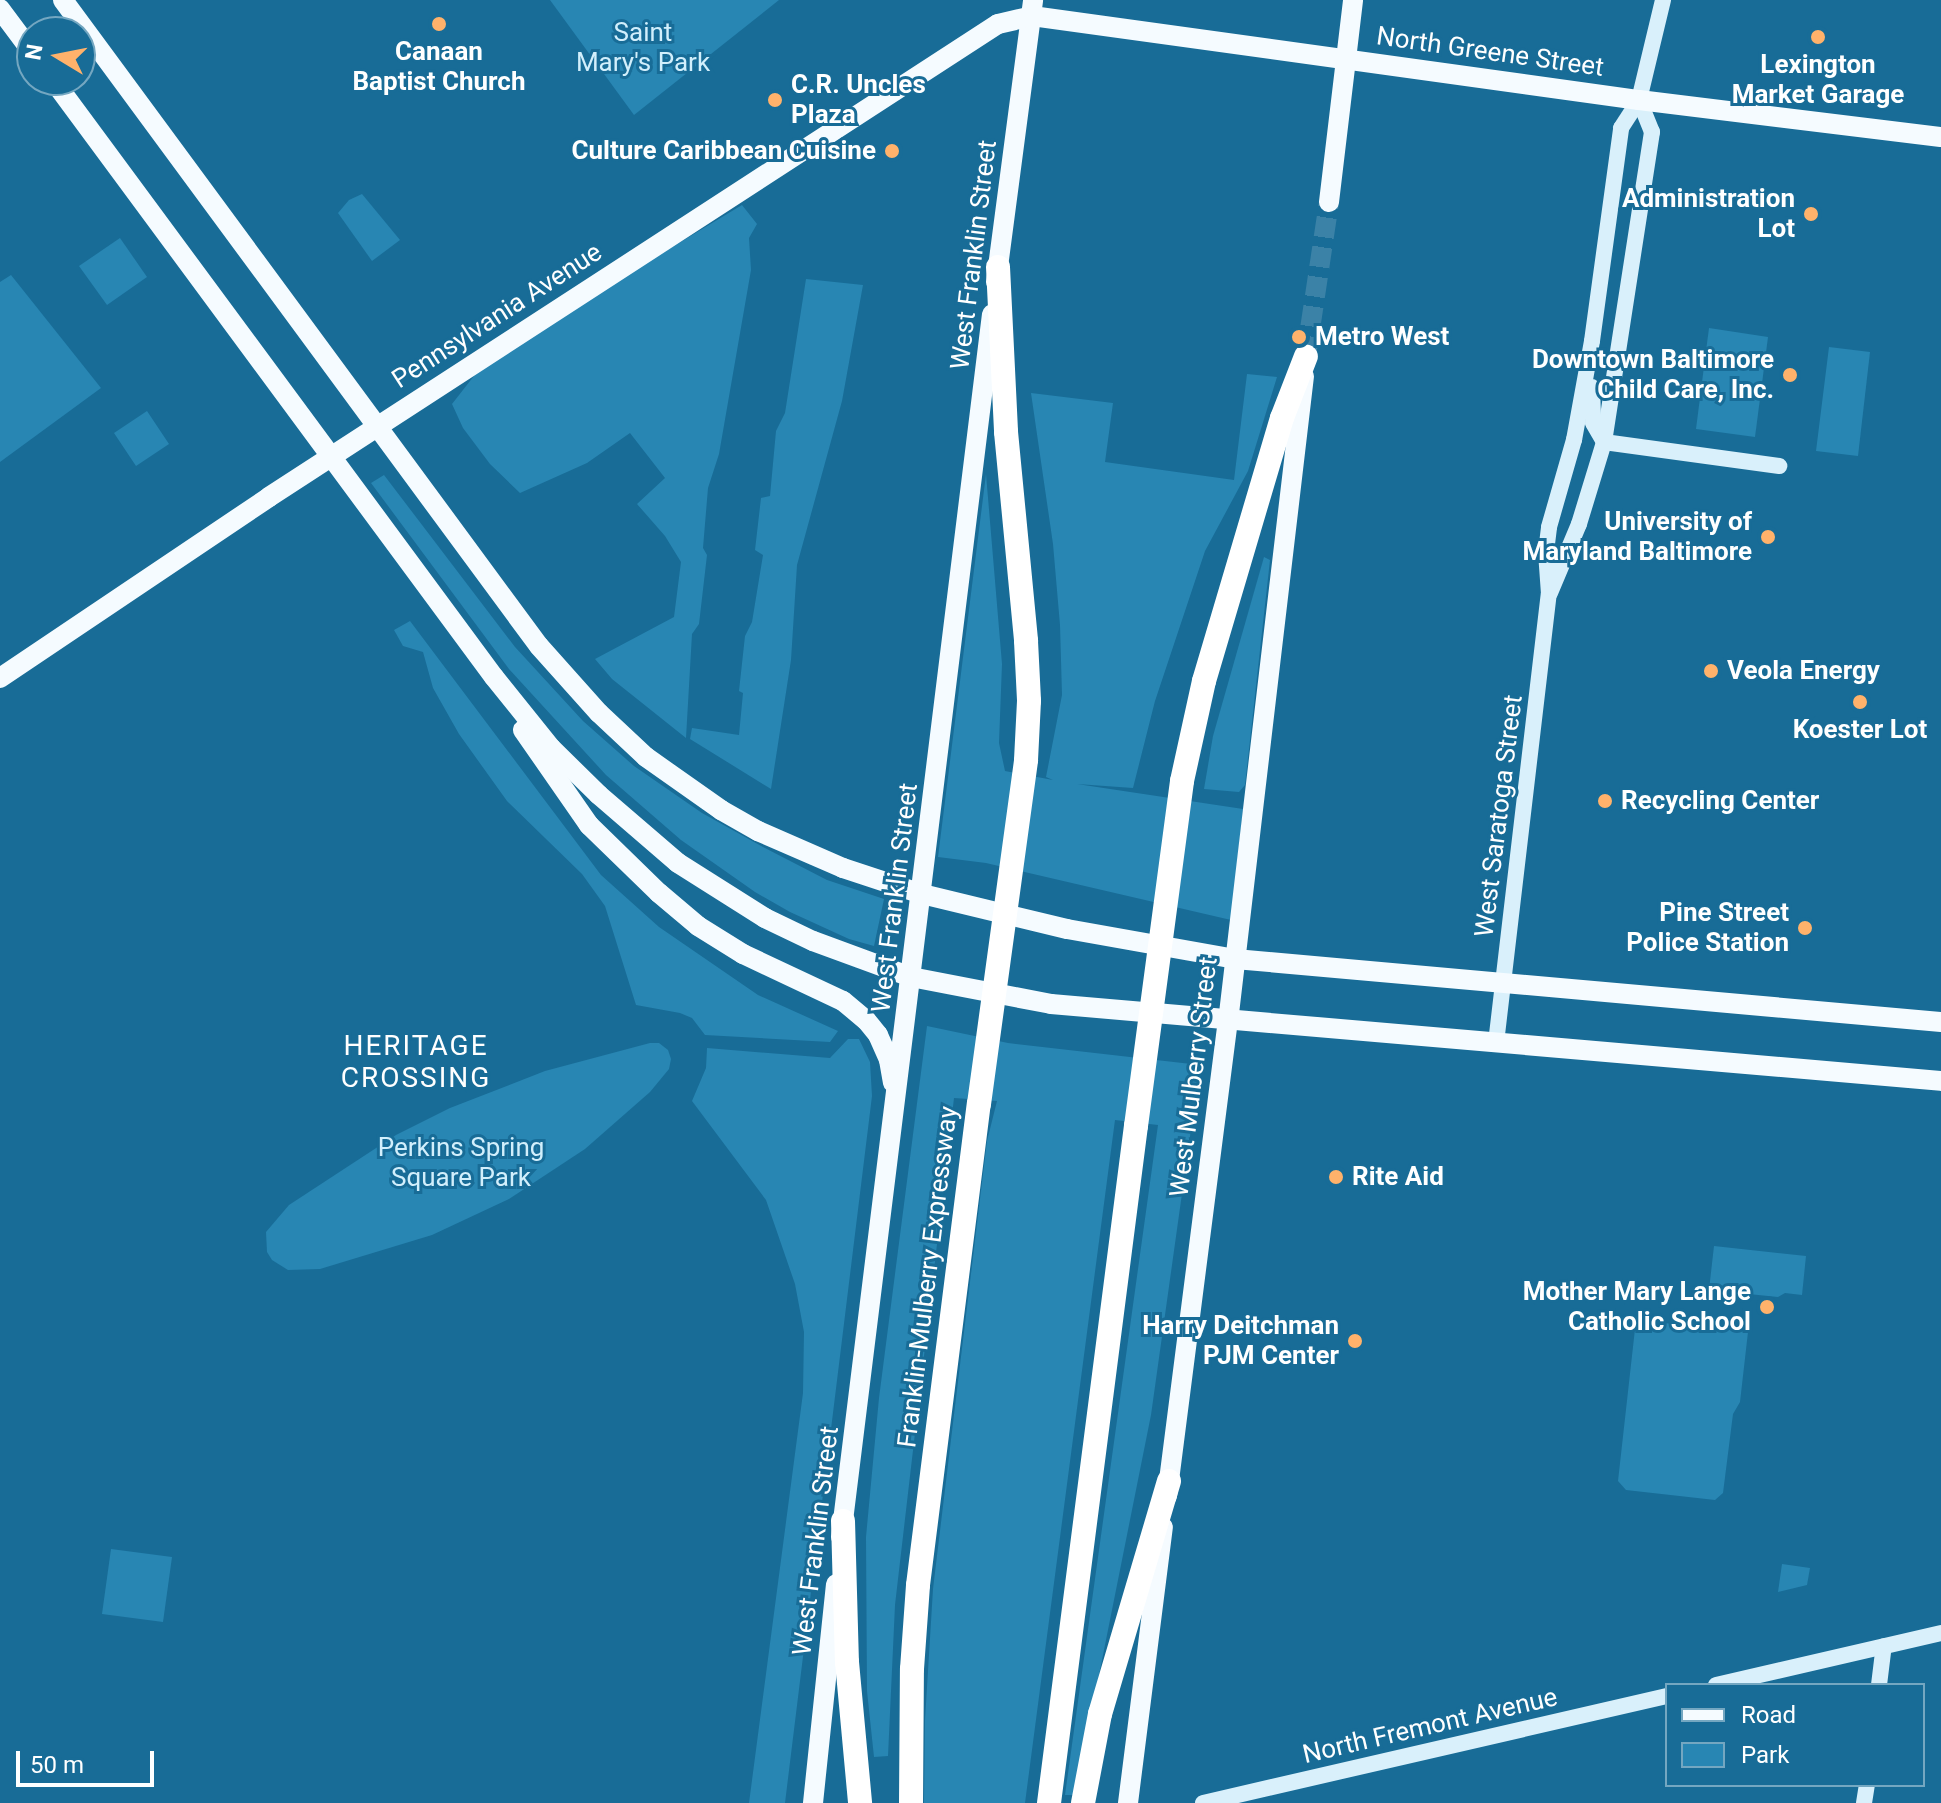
<!DOCTYPE html>
<html>
<head>
<meta charset="utf-8">
<style>
  body { margin:0 }
  #map { position:relative; width:1941px; height:1803px; overflow:hidden; background:#186c97; font-family:Roboto,sans-serif }
  div>[style] { position:absolute }
  .green>* { inset:0; background:#2886b3 }
  .primary-tunnel>* { height:20px; margin-top:-10px; transform-origin:0; background:repeating-linear-gradient(90deg,#3b82a7 0 20px,transparent 0 30px) }
  .secondary>* { height:16px; margin:-8px; padding:0 8px; transform-origin:8px; border-radius:8px; background:#d9f0fb }
  .primary>* { height:20px; margin:-10px; padding:0 10px; transform-origin:10px; border-radius:10px; background:#f5fbff }
  .highway>* { height:24px; margin:-12px; padding:0 12px; transform-origin:12px; border-radius:12px; background:#fff }
  .highway-bridge>* { height:24px; margin:-12px; padding:0 12px; transform-origin:12px; border-radius:12px; background:#fff }
  .dots>* { width:22px; height:22px; translate:-50% -50%; box-sizing:border-box; border:4px solid #186c97; border-radius:50% }
  span { translate:-50% -50%; white-space:nowrap; text-align:center; line-height:1.15; -webkit-text-stroke:6px #186c97; paint-order:stroke }
  .park-label { font-size:26px; color:#d2effc }
  .poi-label { font-size:26px; color:#fff; font-weight:700 }
  .left { translate:0 -50%; text-align:left }
  .right { translate:-100% -50%; text-align:right }
  .street-label { font-size:26px; color:#fff }
  .neighbourhood-label { font-size:28px; color:#fff; letter-spacing:2px }
  .legend { position:absolute; left:1665px; top:1683px; width:260px; height:104px; box-sizing:border-box; background:#186c97; border:2px solid #74a7c1; margin:0; padding:10px 14px; list-style:none; font-size:24px; color:#fff }
  .legend li { display:flex; align-items:center; gap:16px; height:40px }
  .legend b { width:40px; border:2px solid #74a7c1 }
  .north { position:absolute; left:16px; top:16px; width:80px; height:80px; box-sizing:border-box; background:#186c97; border:2px solid #74a7c1; border-radius:50%; rotate:280deg; font-size:22px; font-weight:700; line-height:32px; text-align:center; color:#fff }
  .north::after { content:''; display:block; margin:auto; width:28px; height:36px; background:#ffb26b; clip-path:polygon(50% 0,100% 100%,50% 72%,0 100%) }
  .scale { position:absolute; left:16px; top:1751px; width:138px; height:36px; box-sizing:border-box; border:4px solid #fff; border-top:0; padding-left:10px; font-size:24px; line-height:28px; white-space:nowrap; color:#fff; -webkit-text-stroke:6px #186c97; paint-order:stroke }
</style>
</head>
<body>
<div id="map">
  <div class="green">
    <div style="clip-path:polygon(550px 0,779px 0,634px 115px)"></div>
    <div style="clip-path:polygon(362px 194px,400px 240px,372px 261px,338px 213px,349px 200px)"></div>
    <div style="clip-path:polygon(742px 205px,757px 224px,749px 238px,751px 270px,719px 454px,708px 488px,703px 548px,707px 555px,699px 624px,692px 634px,686px 738px,612px 679px,595px 659px,674px 617px,681px 562px,665px 536px,637px 504px,665px 478px,630px 433px,587px 463px,520px 493px,490px 464px,463px 428px,452px 404px,488px 358px)"></div>
    <div style="clip-path:polygon(120px 238px,147px 277px,107px 305px,79px 266px)"></div>
    <div style="clip-path:polygon(11px 275px,101px 388px,0 462px,0 282px)"></div>
    <div style="clip-path:polygon(806px 279px,863px 285px,842px 401px,797px 565px,791px 660px,771px 789px,690px 739px,692px 728px,739px 735px,743px 693px,739px 691px,745px 636px,752px 622px,763px 555px,755px 550px,761px 498px,770px 496px,776px 431px,785px 413px)"></div>
    <div style="clip-path:polygon(1709px 328px,1768px 337px,1755px 437px,1696px 429px)"></div>
    <div style="clip-path:polygon(1829px 347px,1870px 352px,1858px 456px,1816px 451px)"></div>
    <div style="clip-path:polygon(1247px 374px,1277px 377px,1248px 471px,1205px 551px,1155px 701px,1133px 788px,1077px 784px,1243px 809px,1231px 920px,986px 863px,938px 857px,986px 474px,1002px 664px,999px 743px,1005px 771px,1053px 780px,1046px 777px,1062px 695px,1060px 625px,1053px 544px,1031px 393px,1113px 403px,1105px 462px,1234px 480px)"></div>
    <div style="clip-path:polygon(147px 411px,169px 444px,136px 466px,114px 433px)"></div>
    <div style="clip-path:polygon(384px 475px,515px 647px,583px 721px,634px 766px,702px 813px,763px 847px,827px 880px,884px 899px,874px 946px,849px 939px,790px 912px,755px 892px,681px 840px,606px 775px,509px 669px,371px 483px)"></div>
    <div style="clip-path:polygon(1264px 557px,1270px 560px,1245px 785px,1239px 792px,1204px 789px,1213px 736px)"></div>
    <div style="clip-path:polygon(410px 621px,601px 875px,659px 927px,758px 995px,838px 1031px,830px 1042px,705px 1035px,692px 1018px,680px 1013px,636px 1005px,605px 906px,582px 874px,507px 801px,459px 734px,433px 688px,423px 652px,403px 646px,394px 630px)"></div>
    <div style="clip-path:polygon(927px 1026px,1008px 1043px,1200px 1065px,1151px 1415px,1075px 1795px,1065px 1795px,1158px 1125px,1115px 1120px,1025px 1803px,924px 1803px,925px 1720px,933px 1589px,987px 1141px,997px 1101px,954px 1098px,895px 1605px,888px 1756px,874px 1757px,867px 1691px,866px 1537px,879px 1398px)"></div>
    <div style="clip-path:polygon(848px 1039px,859px 1039px,870px 1062px,872px 1096px,785px 1803px,749px 1803px,803px 1393px,804px 1332px,795px 1284px,766px 1200px,692px 1101px,706px 1068px,707px 1048px,830px 1058px)"></div>
    <div style="clip-path:polygon(650px 1043px,659px 1043px,668px 1050px,671px 1059px,669px 1069px,650px 1092px,585px 1149px,509px 1199px,432px 1235px,320px 1269px,288px 1270px,272px 1260px,267px 1252px,266px 1232px,289px 1205px,396px 1135px,450px 1108px,545px 1071px)"></div>
    <div style="clip-path:polygon(1714px 1246px,1806px 1256px,1802px 1295px,1785px 1293px,1778px 1297px,1709px 1290px)"></div>
    <div style="clip-path:polygon(1636px 1320px,1748px 1332px,1740px 1402px,1733px 1414px,1723px 1493px,1715px 1500px,1626px 1490px,1618px 1481px)"></div>
    <div style="clip-path:polygon(111px 1549px,172px 1557px,163px 1622px,102px 1614px)"></div>
    <div style="clip-path:polygon(1782px 1564px,1810px 1568px,1807px 1585px,1778px 1592px)"></div>
  </div>
  <div class="primary-tunnel">
    <div style="left:1306px;top:356px;width:156px;rotate:-81.5deg"></div>
  </div>
  <div class="secondary">
    <div style="left:1592px;top:387px;width:36px;rotate:88deg"></div>
    <div style="left:1593px;top:423px;width:22px;rotate:60deg"></div>
    <div style="left:1604px;top:442px;width:177px;rotate:7.8deg"></div>
    <div style="left:1550px;top:593px;width:75px;rotate:-67.2deg"></div>
    <div style="left:1579px;top:524px;width:86px;rotate:-73deg"></div>
    <div style="left:1604px;top:442px;width:314px;rotate:-81.2deg"></div>
    <div style="left:1652px;top:132px;width:35px;rotate:-112deg"></div>
    <div style="left:1496px;top:1043px;width:452px;rotate:-83.3deg"></div>
    <div style="left:1549px;top:594px;width:42px;rotate:-94.1deg"></div>
    <div style="left:1546px;top:552px;width:25px;rotate:-83deg"></div>
    <div style="left:1549px;top:527px;width:91px;rotate:-74deg"></div>
    <div style="left:1574px;top:440px;width:101px;rotate:-79.7deg"></div>
    <div style="left:1592px;top:341px;width:215px;rotate:-82.2deg"></div>
    <div style="left:1621px;top:128px;width:33px;rotate:-57deg"></div>
    <div style="left:1639px;top:100px;width:103px;rotate:-76.5deg"></div>
    <div style="left:1716px;top:1685px;width:231px;rotate:-13deg"></div>
    <div style="left:1879px;top:1685px;width:39px;rotate:-83deg"></div>
    <div style="left:1203px;top:1803px;width:476px;rotate:-13deg"></div>
    <div style="left:1864px;top:1803px;width:18px;rotate:-81deg"></div>
  </div>
  <div class="primary">
    <div style="left:63px;top:0;width:802px;rotate:53.62deg"></div>
    <div style="left:539px;top:646px;width:90px;rotate:48.2deg"></div>
    <div style="left:599px;top:713px;width:64px;rotate:43.1deg"></div>
    <div style="left:646px;top:757px;width:92px;rotate:35.2deg"></div>
    <div style="left:721px;top:810px;width:43px;rotate:29.6deg"></div>
    <div style="left:758px;top:831px;width:93px;rotate:23.5deg"></div>
    <div style="left:843px;top:868px;width:83px;rotate:18.2deg"></div>
    <div style="left:922px;top:894px;width:149px;rotate:13.6deg"></div>
    <div style="left:1067px;top:929px;width:171px;rotate:10.1deg"></div>
    <div style="left:1235px;top:959px;width:709px;rotate:5.1deg"></div>
    <div style="left:0;top:9px;width:54px;rotate:53.3deg"></div>
    <div style="left:53px;top:80px;width:742px;rotate:53.55deg"></div>
    <div style="left:494px;top:677px;width:91px;rotate:51.2deg"></div>
    <div style="left:551px;top:748px;width:67px;rotate:44.4deg"></div>
    <div style="left:599px;top:795px;width:104px;rotate:40.7deg"></div>
    <div style="left:678px;top:863px;width:103px;rotate:32.3deg"></div>
    <div style="left:765px;top:918px;width:53px;rotate:25.6deg"></div>
    <div style="left:813px;top:941px;width:104px;rotate:20.2deg"></div>
    <div style="left:911px;top:977px;width:143px;rotate:10.9deg"></div>
    <div style="left:1051px;top:1004px;width:893px;rotate:4.94deg"></div>
    <div style="left:1329px;top:202px;width:203px;rotate:-83.2deg"></div>
    <div style="left:996px;top:282px;width:284px;rotate:-82.5deg"></div>
    <div style="left:0;top:678px;width:324px;rotate:-33.9deg"></div>
    <div style="left:269px;top:497px;width:869px;rotate:-32.98deg"></div>
    <div style="left:998px;top:24px;width:35px;rotate:-13deg"></div>
    <div style="left:1032px;top:16px;width:613px;rotate:7.88deg"></div>
    <div style="left:1639px;top:100px;width:304px;rotate:7deg"></div>
    <div style="left:523px;top:730px;width:116px;rotate:55.2deg"></div>
    <div style="left:589px;top:825px;width:98px;rotate:44.2deg"></div>
    <div style="left:659px;top:893px;width:51px;rotate:40.2deg"></div>
    <div style="left:698px;top:926px;width:53px;rotate:31.9deg"></div>
    <div style="left:743px;top:954px;width:110px;rotate:25.2deg"></div>
    <div style="left:843px;top:1001px;width:30px;rotate:40deg"></div>
    <div style="left:866px;top:1020px;width:19px;rotate:51deg"></div>
    <div style="left:878px;top:1035px;width:27px;rotate:66deg"></div>
    <div style="left:889px;top:1060px;width:23px;rotate:80deg"></div>
    <div style="left:1167px;top:1496px;width:478px;rotate:-82.7deg"></div>
    <div style="left:1228px;top:1022px;width:650px;rotate:-83.29deg"></div>
    <div style="left:841px;top:1537px;width:1232px;rotate:-82.96deg"></div>
    <div style="left:813px;top:1803px;width:220px;rotate:-84deg"></div>
    <div style="left:1128px;top:1803px;width:278px;rotate:-82.8deg"></div>
  </div>
  <div class="highway">
    <div style="left:998px;top:267px;width:165px;rotate:87.2deg"></div>
    <div style="left:1006px;top:432px;width:210px;rotate:84.5deg"></div>
    <div style="left:1026px;top:641px;width:60px;rotate:87.1deg"></div>
    <div style="left:1029px;top:701px;width:59px;rotate:92.9deg"></div>
    <div style="left:1182px;top:781px;width:102px;rotate:-77.6deg"></div>
    <div style="left:1204px;top:681px;width:274px;rotate:-73.5deg"></div>
    <div style="left:1282px;top:418px;width:66px;rotate:-68.8deg"></div>
    <div style="left:843px;top:1521px;width:141px;rotate:88.4deg"></div>
    <div style="left:847px;top:1662px;width:142px;rotate:84.7deg"></div>
    <div style="left:911px;top:1803px;width:134px;rotate:-89.6deg"></div>
    <div style="left:912px;top:1669px;width:84px;rotate:-85.9deg"></div>
    <div style="left:918px;top:1585px;width:485px;rotate:-82.8deg"></div>
    <div style="left:1049px;top:1803px;width:683px;rotate:-82.68deg"></div>
    <div style="left:1083px;top:1803px;width:91px;rotate:-79.2deg"></div>
    <div style="left:1100px;top:1714px;width:243px;rotate:-73.5deg"></div>
  </div>
  <div class="highway-bridge">
    <div style="left:979px;top:1104px;width:347px;rotate:-82.2deg"></div>
    <div style="left:1136px;top:1126px;width:348px;rotate:-82.4deg"></div>
  </div>
  <div class="dots">
    <div style="left:439px;top:24px;background:#ffb26b"></div>
    <div style="left:1818px;top:37px;background:#ffb26b"></div>
    <div style="left:775px;top:100px;background:#ffb26b"></div>
    <div style="left:892px;top:151px;background:#ffb26b"></div>
    <div style="left:1811px;top:214px;background:#ffb26b"></div>
    <div style="left:1299px;top:337px;background:#ffb26b"></div>
    <div style="left:1790px;top:375px;background:#ffb26b"></div>
    <div style="left:1768px;top:537px;background:#ffb26b"></div>
    <div style="left:1711px;top:671px;background:#ffb26b"></div>
    <div style="left:1860px;top:702px;background:#ffb26b"></div>
    <div style="left:1605px;top:801px;background:#ffb26b"></div>
    <div style="left:1805px;top:928px;background:#ffb26b"></div>
    <div style="left:1336px;top:1177px;background:#ffb26b"></div>
    <div style="left:1767px;top:1307px;background:#ffb26b"></div>
    <div style="left:1355px;top:1341px;background:#ffb26b"></div>
  </div>
  <div class="park-label">
    <span style="left:643px;top:48px">Saint<br>Mary's Park</span>
    <span style="left:461px;top:1163px">Perkins Spring<br>Square Park</span>
  </div>
  <div class="poi-label">
    <span style="left:439px;top:67px">Canaan<br>Baptist Church</span>
    <span style="left:1818px;top:80px">Lexington<br>Market Garage</span>
    <span class="left" style="left:791px;top:100px">C.R. Uncles<br>Plaza</span>
    <span class="right" style="left:876px;top:151px">Culture Caribbean Cuisine</span>
    <span class="right" style="left:1795px;top:214px">Administration<br>Lot</span>
    <span class="left" style="left:1315px;top:337px">Metro West</span>
    <span class="right" style="left:1774px;top:375px">Downtown Baltimore<br>Child Care, Inc.</span>
    <span class="right" style="left:1752px;top:537px">University of<br>Maryland Baltimore</span>
    <span class="left" style="left:1727px;top:671px">Veola Energy</span>
    <span style="left:1860px;top:730px">Koester Lot</span>
    <span class="left" style="left:1621px;top:801px">Recycling Center</span>
    <span class="right" style="left:1789px;top:928px">Pine Street<br>Police Station</span>
    <span class="left" style="left:1352px;top:1177px">Rite Aid</span>
    <span class="right" style="left:1751px;top:1307px">Mother Mary Lange<br>Catholic School</span>
    <span class="right" style="left:1339px;top:1341px">Harry Deitchman<br>PJM Center</span>
  </div>
  <div class="street-label">
    <span style="left:1490px;top:52px;rotate:8deg">North Greene Street</span>
    <span style="left:974px;top:255px;rotate:-83deg">West Franklin Street</span>
    <span style="left:497px;top:316px;rotate:-33deg">Pennsylvania Avenue</span>
    <span style="left:1499px;top:816px;rotate:-83deg">West Saratoga Street</span>
    <span style="left:895px;top:898px;rotate:-83deg">West Franklin Street</span>
    <span style="left:1194px;top:1077px;rotate:-83deg">West Mulberry Street</span>
    <span style="left:928px;top:1277px;rotate:-83deg">Franklin-Mulberry Expressway</span>
    <span style="left:816px;top:1541px;rotate:-83deg">West Franklin Street</span>
    <span style="left:1430px;top:1726px;rotate:-13deg">North Fremont Avenue</span>
  </div>
  <div class="neighbourhood-label">
    <span style="left:416px;top:1062px">HERITAGE<br>CROSSING</span>
  </div>
  <ul class="legend">
  <li><b style="height:10px;background:#f5fbff"></b>Road</li>
  <li><b style="height:22px;background:#2886b3"></b>Park</li>
  </ul>
  <div class="north">N</div>
  <div class="scale">50 m</div>
</div>
</body>
</html>
